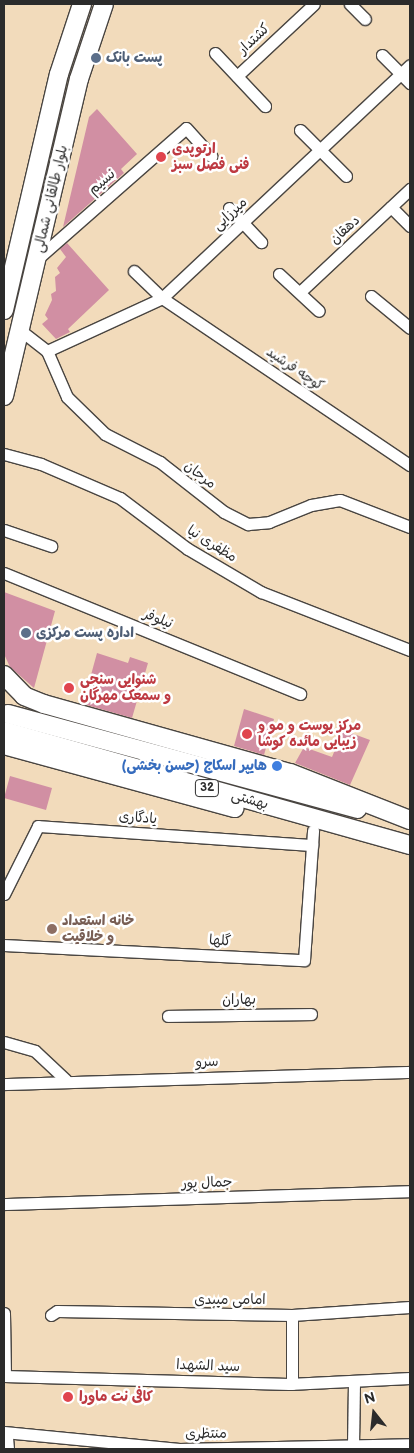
<!DOCTYPE html>
<html>
<head>
<meta charset="utf-8">
<style>
  body { margin:0 }
  #map { position:relative; width:414px; height:1453px; overflow:hidden; background:#f2dbbb; font-family:"Balsamiq Sans","Playpen Sans Arabic",sans-serif }
  div>[style] { position:absolute }
  .building>* { inset:0; background:#d18fa3 }
  .roads { filter:drop-shadow(1px 0 #494541) drop-shadow(-1px 0 #494541) drop-shadow(0 1px #494541) drop-shadow(0 -1px #494541) }
  .minor>* { height:11px; margin:-5.5px; padding:0 5.5px; transform-origin:5.5px; border-radius:5.5px; background:#fff }
  .primary>* { height:18px; margin:-9px; padding:0 9px; transform-origin:9px; border-radius:9px; background:#fff }
  .dots>* { width:14px; height:14px; translate:-50% -50%; box-sizing:border-box; border:2px solid #fff; border-radius:50% }
  span { translate:-50% -50%; white-space:nowrap; text-align:center; line-height:1.15; -webkit-text-stroke:5px #fff; paint-order:stroke }
  .shield-label span { padding:1px 4px; background:#fff; border:1px solid; border-radius:4px; -webkit-text-stroke-width:0 }
  .shield-label { font-size:12px; color:#2b2b2b; font-weight:700 }
  .street-label { font-size:14px; color:#2b2b2b }
  .service-label { font-size:14px; color:#4e5e75; font-weight:700 }
  .left { translate:0 -50%; text-align:left }
  .health-label { font-size:14px; color:#be3a42; font-weight:700 }
  .shop-label { font-size:14px; color:#366cbe; font-weight:700 }
  .right { translate:-100% -50%; text-align:right }
  .education-label { font-size:14px; color:#785e54; font-weight:700 }
  .frame { position:absolute; inset:0; border:5px solid #2b2b2b; pointer-events:none }
  .north { position:absolute; left:349px; top:1388px; width:50px; height:50px; -webkit-text-stroke:4px #fff; paint-order:stroke; rotate:344deg; font-size:14px; font-weight:700; line-height:20px; text-align:center; color:#2b2b2b }
  .north::after { content:''; display:block; margin:auto; width:18px; height:22px; background:#2b2b2b; clip-path:polygon(50% 0,100% 100%,50% 72%,0 100%) }
</style>
</head>
<body>
<div id="map">
  <div class="building">
    <div style="clip-path:polygon(97px 109px,137px 154px,121px 169px,124px 173px,63px 227px,89px 117px)"></div>
    <div style="clip-path:polygon(67px 243px,109px 290px,68px 329px,70px 332px,56px 339px,42px 324px,48px 319px,45px 315px,52px 300px,51px 294px,56px 291px,55px 277px,60px 273px,57px 268px,66px 257px,60px 249px)"></div>
    <div style="clip-path:polygon(4px 592px,55px 611px,34px 688px,10px 667px,4px 654px)"></div>
    <div style="clip-path:polygon(97px 653px,128px 663px,130px 657px,148px 663px,132px 718px,83px 704px)"></div>
    <div style="clip-path:polygon(244px 709px,274px 719px,264px 755px,234px 746px)"></div>
    <div style="clip-path:polygon(343px 730px,370px 740px,350px 785px,295px 763px,304px 747px,332px 757px)"></div>
    <div style="clip-path:polygon(10px 776px,52px 788px,46px 810px,4px 798px)"></div>
  </div>
  <div class="roads">
    <div class="minor">
      <div style="left:350px;top:4px;width:21px;rotate:45deg"></div>
      <div style="left:215px;top:53px;width:73px;rotate:46.7deg"></div>
      <div style="left:382px;top:55px;width:40px;rotate:45deg"></div>
      <div style="left:237px;top:76px;width:105px;rotate:-43.1deg"></div>
      <div style="left:300px;top:130px;width:65px;rotate:45deg"></div>
      <div style="left:391px;top:207px;width:27px;rotate:45deg"></div>
      <div style="left:229px;top:208px;width:47px;rotate:46.7deg"></div>
      <div style="left:37px;top:259px;width:198px;rotate:-41.3deg"></div>
      <div style="left:186px;top:128px;width:38px;rotate:48deg"></div>
      <div style="left:134px;top:271px;width:39px;rotate:44deg"></div>
      <div style="left:162px;top:298px;width:299px;rotate:34deg"></div>
      <div style="left:279px;top:274px;width:54px;rotate:42.8deg"></div>
      <div style="left:300px;top:292px;width:151px;rotate:-43.1deg"></div>
      <div style="left:371px;top:296px;width:50px;rotate:39.4deg"></div>
      <div style="left:20px;top:330px;width:34px;rotate:38deg"></div>
      <div style="left:47px;top:351px;width:50px;rotate:66.5deg"></div>
      <div style="left:67px;top:397px;width:53px;rotate:44.2deg"></div>
      <div style="left:105px;top:434px;width:62px;rotate:27deg"></div>
      <div style="left:160px;top:462px;width:81px;rotate:38deg"></div>
      <div style="left:224px;top:512px;width:27px;rotate:27deg"></div>
      <div style="left:248px;top:524px;width:21px;rotate:-5deg"></div>
      <div style="left:269px;top:522px;width:45px;rotate:-22deg"></div>
      <div style="left:311px;top:505px;width:29px;rotate:-10deg"></div>
      <div style="left:340px;top:500px;width:75px;rotate:21.1deg"></div>
      <div style="left:47px;top:351px;width:127px;rotate:-24.7deg"></div>
      <div style="left:162px;top:298px;width:340px;rotate:-43.2deg"></div>
      <div style="left:4px;top:454px;width:38px;rotate:15deg"></div>
      <div style="left:41px;top:464px;width:86px;rotate:23.3deg"></div>
      <div style="left:120px;top:498px;width:85px;rotate:36.9deg"></div>
      <div style="left:188px;top:549px;width:85px;rotate:30.5deg"></div>
      <div style="left:261px;top:592px;width:160px;rotate:21.3deg"></div>
      <div style="left:4px;top:530px;width:50px;rotate:18.8deg"></div>
      <div style="left:4px;top:573px;width:320px;rotate:22.2deg"></div>
      <div style="left:4px;top:894px;width:76px;rotate:-63.4deg"></div>
      <div style="left:38px;top:826px;width:275px;rotate:4deg"></div>
      <div style="left:4px;top:945px;width:300px;rotate:2.9deg"></div>
      <div style="left:304px;top:960px;width:130px;rotate:-86deg"></div>
      <div style="left:168px;top:1016px;width:143px;rotate:-0.8deg"></div>
      <div style="left:4px;top:1042px;width:32px;rotate:16deg"></div>
      <div style="left:35px;top:1051px;width:42px;rotate:43.1deg"></div>
      <div style="left:4px;top:1084px;width:406px;rotate:-1.7deg"></div>
      <div style="left:4px;top:1204px;width:406px;rotate:-1.8deg"></div>
      <div style="left:4px;top:1313px;width:63px;rotate:89.1deg"></div>
      <div style="left:51px;top:1315px;width:7px;rotate:-34deg"></div>
      <div style="left:57px;top:1311px;width:235px;rotate:1deg"></div>
      <div style="left:292px;top:1315px;width:118px;rotate:-3.9deg"></div>
      <div style="left:292px;top:1315px;width:69px;rotate:90deg"></div>
      <div style="left:4px;top:1376px;width:285px;rotate:1.6deg"></div>
      <div style="left:289px;top:1384px;width:121px;rotate:-2.8deg"></div>
      <div style="left:4px;top:1432px;width:176px;rotate:5.5deg"></div>
      <div style="left:179px;top:1449px;width:231px;rotate:-1.2deg"></div>
      <div style="left:353px;top:1446px;width:65px;rotate:-89.1deg"></div>
    </div>
    <div class="primary">
      <div style="left:4px;top:310px;width:242px;rotate:-76.9deg"></div>
      <div style="left:59px;top:74px;width:74px;rotate:-71.8deg"></div>
      <div style="left:4px;top:396px;width:326px;rotate:-76.7deg"></div>
      <div style="left:79px;top:79px;width:79px;rotate:-71.6deg"></div>
      <div style="left:4px;top:675px;width:29px;rotate:46deg"></div>
      <div style="left:24px;top:696px;width:22px;rotate:22deg"></div>
      <div style="left:44px;top:704px;width:255px;rotate:15.7deg"></div>
      <div style="left:290px;top:773px;width:129px;rotate:21.4deg"></div>
      <div style="left:8px;top:714px;width:362px;rotate:15.2deg"></div>
      <div style="left:4px;top:731px;width:422px;rotate:15.7deg"></div>
      <div style="left:4px;top:745px;width:239px;rotate:15.3deg"></div>
      <div style="left:4px;top:1438px;width:11px;rotate:85deg"></div>
    </div>
  </div>
  <div class="dots">
    <div style="left:96px;top:58px;background:#5c6f8a"></div>
    <div style="left:161px;top:157px;background:#e0444e"></div>
    <div style="left:26px;top:633px;background:#5c6f8a"></div>
    <div style="left:69px;top:688px;background:#e0444e"></div>
    <div style="left:247px;top:734px;background:#e0444e"></div>
    <div style="left:277px;top:766px;background:#3f7fe0"></div>
    <div style="left:52px;top:929px;background:#8d6e63"></div>
    <div style="left:68px;top:1397px;background:#e0444e"></div>
  </div>
  <div class="shield-label">
    <span style="left:207px;top:788px">32</span>
  </div>
  <div class="street-label">
    <span style="left:254px;top:39px;rotate:-43deg">کشتدار</span>
    <span style="left:102px;top:182px;rotate:-41deg">نسیم</span>
    <span style="left:51px;top:199px;rotate:-77deg">بلوار طالقانی شمالی</span>
    <span style="left:230px;top:214px;rotate:-43deg">میرزایی</span>
    <span style="left:345px;top:230px;rotate:-43deg">دهقان</span>
    <span style="left:295px;top:369px;rotate:34deg">كوچه فرشيد</span>
    <span style="left:200px;top:475px;rotate:38deg">مرجان</span>
    <span style="left:212px;top:544px;rotate:32deg">مظفری نیا</span>
    <span style="left:158px;top:619px;rotate:22deg">نیلوفر</span>
    <span style="left:250px;top:800px;rotate:16deg">بهشتى</span>
    <span style="left:138px;top:818px;rotate:4deg">یادگاری</span>
    <span style="left:220px;top:941px;rotate:3deg">گلها</span>
    <span style="left:239px;top:1000px;rotate:-1deg">بهاران</span>
    <span style="left:207px;top:1062px;rotate:-1deg">سرو</span>
    <span style="left:207px;top:1183px;rotate:-2deg">جمال پور</span>
    <span style="left:230px;top:1300px">امامی میبدی</span>
    <span style="left:208px;top:1366px;rotate:2deg">سید الشهدا</span>
    <span style="left:206px;top:1434px;rotate:-1deg">منتظری</span>
  </div>
  <div class="service-label">
    <span class="left" style="left:106px;top:58px">پست بانک</span>
    <span class="left" style="left:36px;top:633px">اداره پست مرکزی</span>
  </div>
  <div class="health-label">
    <span class="left" style="left:172px;top:157px">ارتوپدی<br>فنی فصل سبز</span>
    <span class="left" style="left:80px;top:688px">شنوایی سنجی<br>و سمعک مهرگان</span>
    <span class="left" style="left:258px;top:734px">مرکز پوست و مو و<br>زیبایی مائده کوشا</span>
    <span class="left" style="left:79px;top:1397px">کافی نت ماورا</span>
  </div>
  <div class="shop-label">
    <span class="right" style="left:267px;top:766px">هایپر اسکاج (حسن بخشی)</span>
  </div>
  <div class="education-label">
    <span class="left" style="left:62px;top:929px">خانه استعداد<br>و خلاقیت</span>
  </div>
  <div class="frame"></div>
  <div class="north">N</div>
</div>
</body>
</html>
